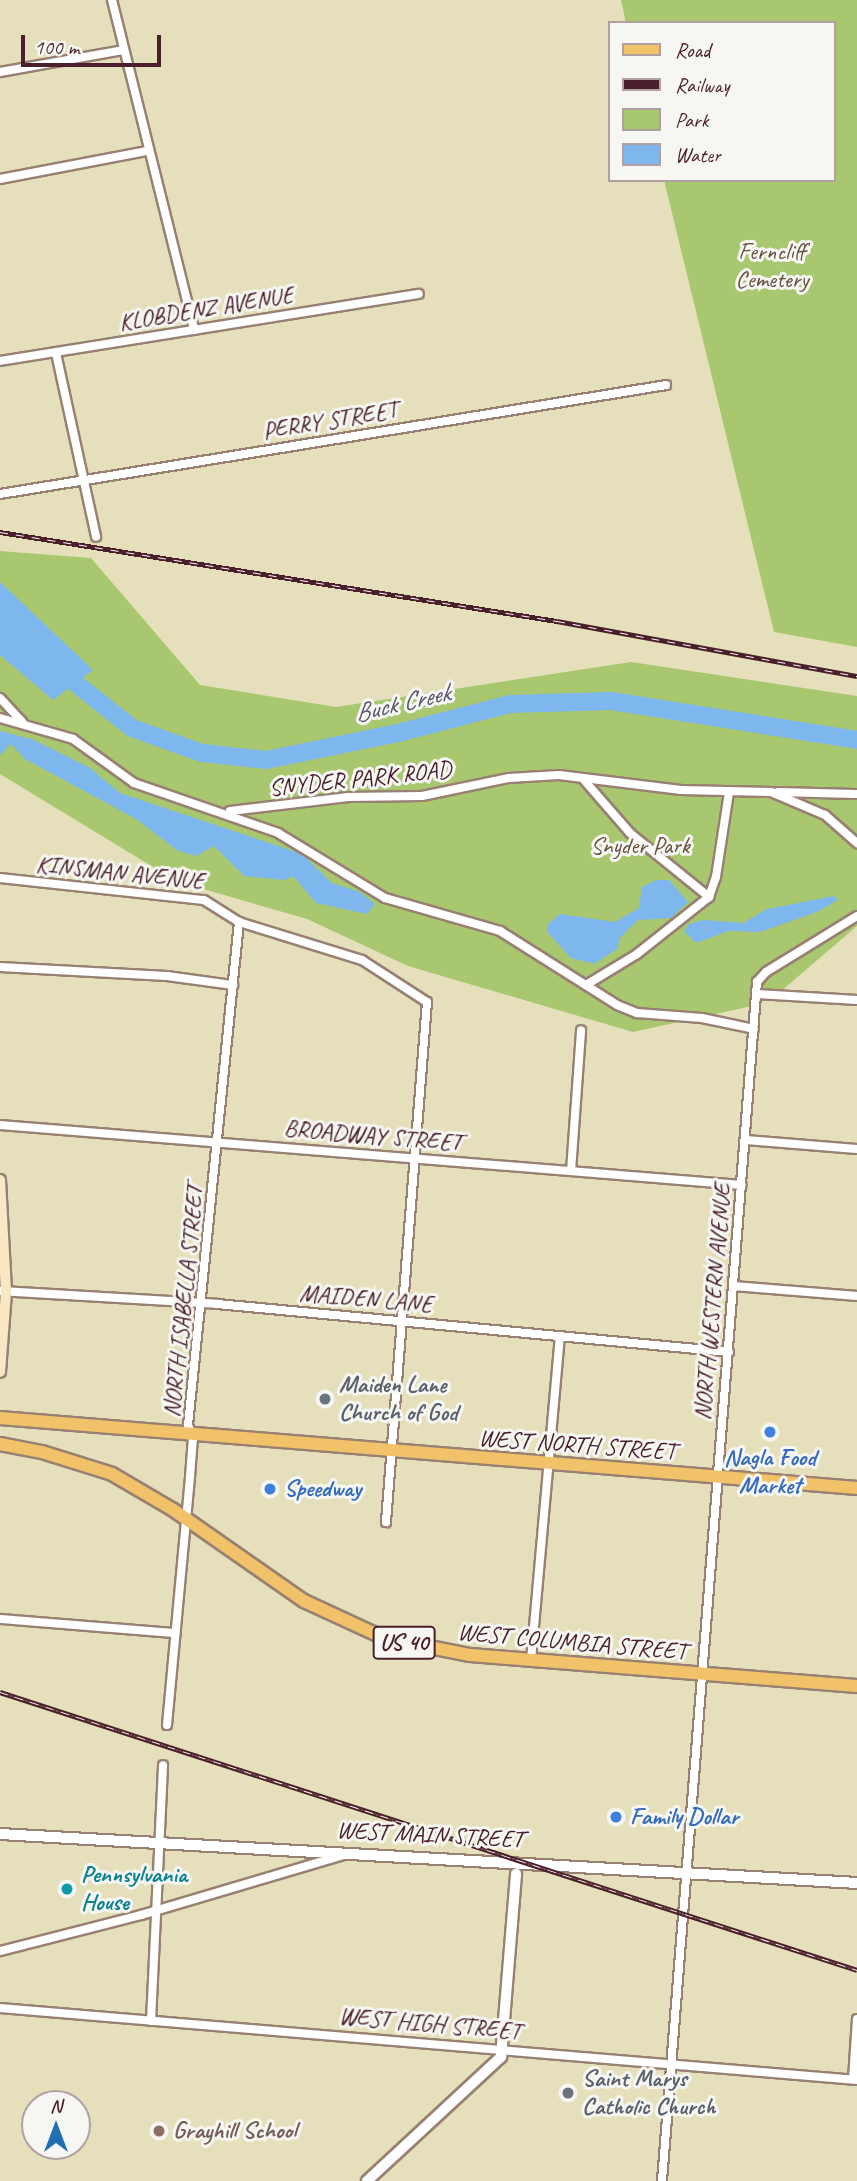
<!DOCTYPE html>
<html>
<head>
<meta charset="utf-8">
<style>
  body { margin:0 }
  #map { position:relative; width:857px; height:2181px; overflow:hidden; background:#e5e0bb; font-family:Caveat,sans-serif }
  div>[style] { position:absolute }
  .green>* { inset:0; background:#a8c76f }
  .water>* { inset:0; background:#7db7ee }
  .river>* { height:18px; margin:-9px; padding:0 9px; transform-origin:9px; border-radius:9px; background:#7db7ee }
  .roads { filter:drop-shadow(2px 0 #988073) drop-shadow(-2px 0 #988073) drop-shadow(0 2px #988073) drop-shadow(0 -2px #988073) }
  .minor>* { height:8px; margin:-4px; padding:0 4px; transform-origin:4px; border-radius:4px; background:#fff }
  .tertiary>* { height:10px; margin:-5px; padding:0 5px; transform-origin:5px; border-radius:5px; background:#fff }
  .secondary>* { height:10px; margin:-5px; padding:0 5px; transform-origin:5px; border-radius:5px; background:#fae7c3 }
  .primary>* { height:12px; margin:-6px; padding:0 6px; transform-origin:6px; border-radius:6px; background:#f2c26a }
  .rail>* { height:5px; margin-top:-2.5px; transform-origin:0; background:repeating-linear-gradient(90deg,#f6f6f2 0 8px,#4a1f2b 0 16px); box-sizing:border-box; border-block:2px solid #4a1f2b }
  .dots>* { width:19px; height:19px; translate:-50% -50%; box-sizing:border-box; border:4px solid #f6f6f2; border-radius:50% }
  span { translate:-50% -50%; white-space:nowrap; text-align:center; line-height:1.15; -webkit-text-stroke:6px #f6f6f2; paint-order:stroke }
  .shield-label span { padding:2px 5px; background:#f6f6f2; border:2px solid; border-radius:5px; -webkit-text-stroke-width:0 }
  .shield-label { font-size:23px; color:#4a1f2b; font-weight:700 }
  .park-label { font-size:24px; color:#66513f }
  .street-label { font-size:24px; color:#4a1f2b }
  .worship-label { font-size:24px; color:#5b616d; font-weight:700 }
  .left { translate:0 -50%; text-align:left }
  .shop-label { font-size:24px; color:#366cbe; font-weight:700 }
  .culture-label { font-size:24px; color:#0d838f; font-weight:700 }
  .education-label { font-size:24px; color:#785e54; font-weight:700 }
  .water-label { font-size:26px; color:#5c546f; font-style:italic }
  .legend { position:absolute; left:608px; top:21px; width:228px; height:161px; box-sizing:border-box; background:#f6f6f2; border:2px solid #b1a0a2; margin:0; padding:9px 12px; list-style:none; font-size:21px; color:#4a1f2b }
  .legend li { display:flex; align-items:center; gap:14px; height:35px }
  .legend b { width:35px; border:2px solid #b1a0a2 }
  .north { position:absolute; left:21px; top:2090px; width:70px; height:70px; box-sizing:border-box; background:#f6f6f2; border:2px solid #b1a0a2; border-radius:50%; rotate:0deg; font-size:19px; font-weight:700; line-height:28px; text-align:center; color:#4a1f2b }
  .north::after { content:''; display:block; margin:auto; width:24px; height:32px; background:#1f6fb2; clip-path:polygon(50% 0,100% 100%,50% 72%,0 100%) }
  .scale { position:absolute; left:21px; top:35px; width:140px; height:32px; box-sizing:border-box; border:4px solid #4a1f2b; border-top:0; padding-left:9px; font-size:21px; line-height:24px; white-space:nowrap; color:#4a1f2b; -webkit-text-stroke:5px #f6f6f2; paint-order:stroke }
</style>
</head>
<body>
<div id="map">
  <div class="green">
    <div style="clip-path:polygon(621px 0,857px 0,857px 647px,774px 632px,664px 180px,834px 180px,834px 23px,626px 23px)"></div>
    <div style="clip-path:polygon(0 551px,91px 558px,200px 685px,336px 707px,631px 662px,857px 696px,857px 926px,780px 992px,752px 1006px,633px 1032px,408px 966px,307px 919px,176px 881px,0 774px)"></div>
  </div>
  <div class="water">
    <div style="clip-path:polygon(0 582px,93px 670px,53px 700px,0 655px)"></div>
    <div style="clip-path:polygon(0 731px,34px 740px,90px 768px,120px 793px,302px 854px,332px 883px,360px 892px,375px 904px,367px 914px,316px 903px,293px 876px,285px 880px,244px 876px,214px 846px,196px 856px,178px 851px,136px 819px,25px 759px,11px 744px,0 755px)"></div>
    <div style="clip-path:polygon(656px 880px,669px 880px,688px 902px,671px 918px,638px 920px,620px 938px,617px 949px,594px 964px,571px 958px,547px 932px,548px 924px,560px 914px,615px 922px,639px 908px,642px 887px)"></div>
    <div style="clip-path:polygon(834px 896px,838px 900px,817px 912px,760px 932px,728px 931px,696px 943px,684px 931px,689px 924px,703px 920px,743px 923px,767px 909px)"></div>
  </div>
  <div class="river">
    <div style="left:59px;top:670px;width:93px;rotate:38.5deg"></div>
    <div style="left:132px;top:728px;width:74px;rotate:19.7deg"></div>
    <div style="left:202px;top:753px;width:64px;rotate:6.2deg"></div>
    <div style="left:266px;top:760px;width:135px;rotate:-11.6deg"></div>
    <div style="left:398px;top:733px;width:116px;rotate:-14.5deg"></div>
    <div style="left:510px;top:704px;width:101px;rotate:-1.7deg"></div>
    <div style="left:611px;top:701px;width:249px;rotate:9deg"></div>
  </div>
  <div class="roads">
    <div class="minor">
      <div style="left:112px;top:0;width:340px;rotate:76deg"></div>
      <div style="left:0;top:72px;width:125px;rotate:-10.1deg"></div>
      <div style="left:0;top:179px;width:150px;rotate:-10.8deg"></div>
      <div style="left:56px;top:353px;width:188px;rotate:77.7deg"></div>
      <div style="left:0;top:361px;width:424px;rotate:-9.1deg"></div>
      <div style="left:0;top:494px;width:675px;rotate:-9.29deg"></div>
      <div style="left:0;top:698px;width:33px;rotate:47deg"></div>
      <div style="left:0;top:718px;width:76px;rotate:16deg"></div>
      <div style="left:73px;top:739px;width:75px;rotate:35.8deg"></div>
      <div style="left:134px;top:783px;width:152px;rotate:19.1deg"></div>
      <div style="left:278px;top:833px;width:125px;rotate:31.3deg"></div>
      <div style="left:385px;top:898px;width:120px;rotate:16deg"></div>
      <div style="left:500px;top:931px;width:138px;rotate:32.3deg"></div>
      <div style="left:617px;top:1005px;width:22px;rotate:22deg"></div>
      <div style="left:637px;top:1013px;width:65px;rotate:4.4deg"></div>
      <div style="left:702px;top:1018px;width:53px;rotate:11.9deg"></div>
      <div style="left:584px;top:780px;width:70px;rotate:49deg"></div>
      <div style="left:630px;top:833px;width:102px;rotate:39deg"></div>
      <div style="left:778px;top:792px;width:79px;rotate:1.5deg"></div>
      <div style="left:230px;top:811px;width:119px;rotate:-6.8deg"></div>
      <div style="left:348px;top:797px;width:74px;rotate:-0.8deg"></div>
      <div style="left:422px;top:796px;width:89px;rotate:-11.7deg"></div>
      <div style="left:509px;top:778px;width:50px;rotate:-3.4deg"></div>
      <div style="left:559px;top:775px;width:123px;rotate:7deg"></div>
      <div style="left:681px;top:790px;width:90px;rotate:1.3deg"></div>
      <div style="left:771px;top:792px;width:59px;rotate:23.1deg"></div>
      <div style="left:825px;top:815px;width:43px;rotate:41.2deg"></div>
      <div style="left:0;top:878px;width:205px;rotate:6.2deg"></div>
      <div style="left:204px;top:900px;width:41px;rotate:32.2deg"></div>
      <div style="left:239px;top:922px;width:129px;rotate:17.2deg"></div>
      <div style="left:362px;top:960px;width:77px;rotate:32.9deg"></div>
      <div style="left:427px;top:1002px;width:522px;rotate:94.51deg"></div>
      <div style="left:0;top:967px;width:167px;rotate:3.1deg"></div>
      <div style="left:167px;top:976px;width:67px;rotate:7.8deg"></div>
      <div style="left:586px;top:985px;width:60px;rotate:-31.3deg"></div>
      <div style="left:637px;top:954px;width:92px;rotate:-38.4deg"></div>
      <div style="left:709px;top:897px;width:21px;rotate:-71deg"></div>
      <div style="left:716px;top:877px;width:86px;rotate:-81.3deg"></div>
      <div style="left:757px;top:994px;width:100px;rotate:3.4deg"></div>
      <div style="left:0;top:1125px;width:744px;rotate:4.62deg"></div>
      <div style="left:746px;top:1140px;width:111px;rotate:4.6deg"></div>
      <div style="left:571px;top:1171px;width:141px;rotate:-85.9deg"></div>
      <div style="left:734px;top:1286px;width:123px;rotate:4.6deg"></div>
      <div style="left:0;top:1291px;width:217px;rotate:3.4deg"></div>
      <div style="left:217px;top:1304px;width:514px;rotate:5.36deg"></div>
      <div style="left:0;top:1619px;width:176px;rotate:4.6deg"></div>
      <div style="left:531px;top:1660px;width:323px;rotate:-84.9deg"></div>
      <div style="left:167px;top:1725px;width:249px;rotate:-84.7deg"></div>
      <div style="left:190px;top:1477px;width:40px;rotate:-85.7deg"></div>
      <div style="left:193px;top:1437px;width:13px;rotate:-113deg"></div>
      <div style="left:188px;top:1425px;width:506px;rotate:-84.21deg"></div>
      <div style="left:0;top:1951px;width:146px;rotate:-14.3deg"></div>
      <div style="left:141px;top:1915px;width:212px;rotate:-16.5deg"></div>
      <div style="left:0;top:2008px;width:860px;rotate:4.8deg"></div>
      <div style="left:151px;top:2021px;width:256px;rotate:-87.3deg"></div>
      <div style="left:853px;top:2079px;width:60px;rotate:-86.2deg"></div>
      <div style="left:662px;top:2181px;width:1203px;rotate:-85.47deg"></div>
      <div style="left:757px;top:982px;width:13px;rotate:-48deg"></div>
      <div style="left:766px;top:972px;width:107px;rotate:-31.6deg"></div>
    </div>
    <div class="tertiary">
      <div style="left:0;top:1834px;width:858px;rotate:3.27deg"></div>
      <div style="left:367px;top:2181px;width:183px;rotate:-42.8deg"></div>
      <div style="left:501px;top:2057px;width:184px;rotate:-85.3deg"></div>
    </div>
    <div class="secondary">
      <div style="left:0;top:1180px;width:112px;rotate:86.9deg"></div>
      <div style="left:6px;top:1292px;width:80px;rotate:94.3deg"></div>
    </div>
    <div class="primary">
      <div style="left:0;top:1418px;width:860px;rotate:4.67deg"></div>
      <div style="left:0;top:1444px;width:43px;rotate:10.8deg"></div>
      <div style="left:42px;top:1452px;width:73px;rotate:17.4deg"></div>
      <div style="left:112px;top:1474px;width:69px;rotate:30.3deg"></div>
      <div style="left:172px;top:1509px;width:161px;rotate:34.9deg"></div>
      <div style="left:304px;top:1601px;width:88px;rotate:24.8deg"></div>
      <div style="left:384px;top:1638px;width:88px;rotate:11.2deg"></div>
      <div style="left:470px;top:1655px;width:388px;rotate:4.6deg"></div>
    </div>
  </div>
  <div class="rail">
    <div style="left:0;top:532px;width:564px;rotate:9.08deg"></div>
    <div style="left:557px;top:621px;width:305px;rotate:10.4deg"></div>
    <div style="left:0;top:1692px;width:901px;rotate:17.97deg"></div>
  </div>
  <div class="dots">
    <div style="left:325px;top:1399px;background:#6b7280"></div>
    <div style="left:770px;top:1432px;background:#3f7fe0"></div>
    <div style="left:270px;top:1489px;background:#3f7fe0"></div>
    <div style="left:616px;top:1817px;background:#3f7fe0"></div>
    <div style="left:67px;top:1889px;background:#0f9aa8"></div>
    <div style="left:568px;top:2093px;background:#6b7280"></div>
    <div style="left:159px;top:2131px;background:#8d6e63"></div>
  </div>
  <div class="shield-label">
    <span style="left:404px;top:1643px">US 40</span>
  </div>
  <div class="park-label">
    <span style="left:772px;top:266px">Ferncliff<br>Cemetery</span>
    <span style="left:640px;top:846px">Snyder Park</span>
  </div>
  <div class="street-label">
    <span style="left:206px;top:309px;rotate:-9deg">KLOBDENZ AVENUE</span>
    <span style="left:330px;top:421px;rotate:-9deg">PERRY STREET</span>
    <span style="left:360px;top:779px;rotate:-6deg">SNYDER PARK ROAD</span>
    <span style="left:120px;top:873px;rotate:6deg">KINSMAN AVENUE</span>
    <span style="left:373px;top:1136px;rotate:5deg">BROADWAY STREET</span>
    <span style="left:366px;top:1299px;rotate:5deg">MAIDEN LANE</span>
    <span style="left:184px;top:1301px;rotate:-84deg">NORTH ISABELLA STREET</span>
    <span style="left:713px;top:1302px;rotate:-85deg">NORTH WESTERN AVENUE</span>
    <span style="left:577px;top:1445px;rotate:4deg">WEST NORTH STREET</span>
    <span style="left:572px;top:1642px;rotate:5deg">WEST COLUMBIA STREET</span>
    <span style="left:430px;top:1835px;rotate:3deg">WEST MAIN STREET</span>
    <span style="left:430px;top:2024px;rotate:5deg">WEST HIGH STREET</span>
  </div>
  <div class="worship-label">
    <span class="left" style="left:339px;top:1399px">Maiden Lane<br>Church of God</span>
    <span class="left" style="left:582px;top:2093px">Saint Marys<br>Catholic Church</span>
  </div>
  <div class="shop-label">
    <span style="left:770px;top:1472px">Nagla Food<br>Market</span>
    <span class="left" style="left:284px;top:1489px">Speedway</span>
    <span class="left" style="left:630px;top:1817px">Family Dollar</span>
  </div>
  <div class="culture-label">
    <span class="left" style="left:81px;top:1889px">Pennsylvania<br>House</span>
  </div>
  <div class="education-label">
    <span class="left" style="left:173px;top:2131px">Grayhill School</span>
  </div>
  <div class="water-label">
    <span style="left:402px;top:703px;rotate:-13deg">Buck Creek</span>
  </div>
  <ul class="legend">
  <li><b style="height:9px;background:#f2c26a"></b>Road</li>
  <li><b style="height:9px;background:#4a1f2b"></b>Railway</li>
  <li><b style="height:19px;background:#a8c76f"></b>Park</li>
  <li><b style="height:19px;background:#7db7ee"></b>Water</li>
  </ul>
  <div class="north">N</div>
  <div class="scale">100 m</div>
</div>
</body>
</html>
